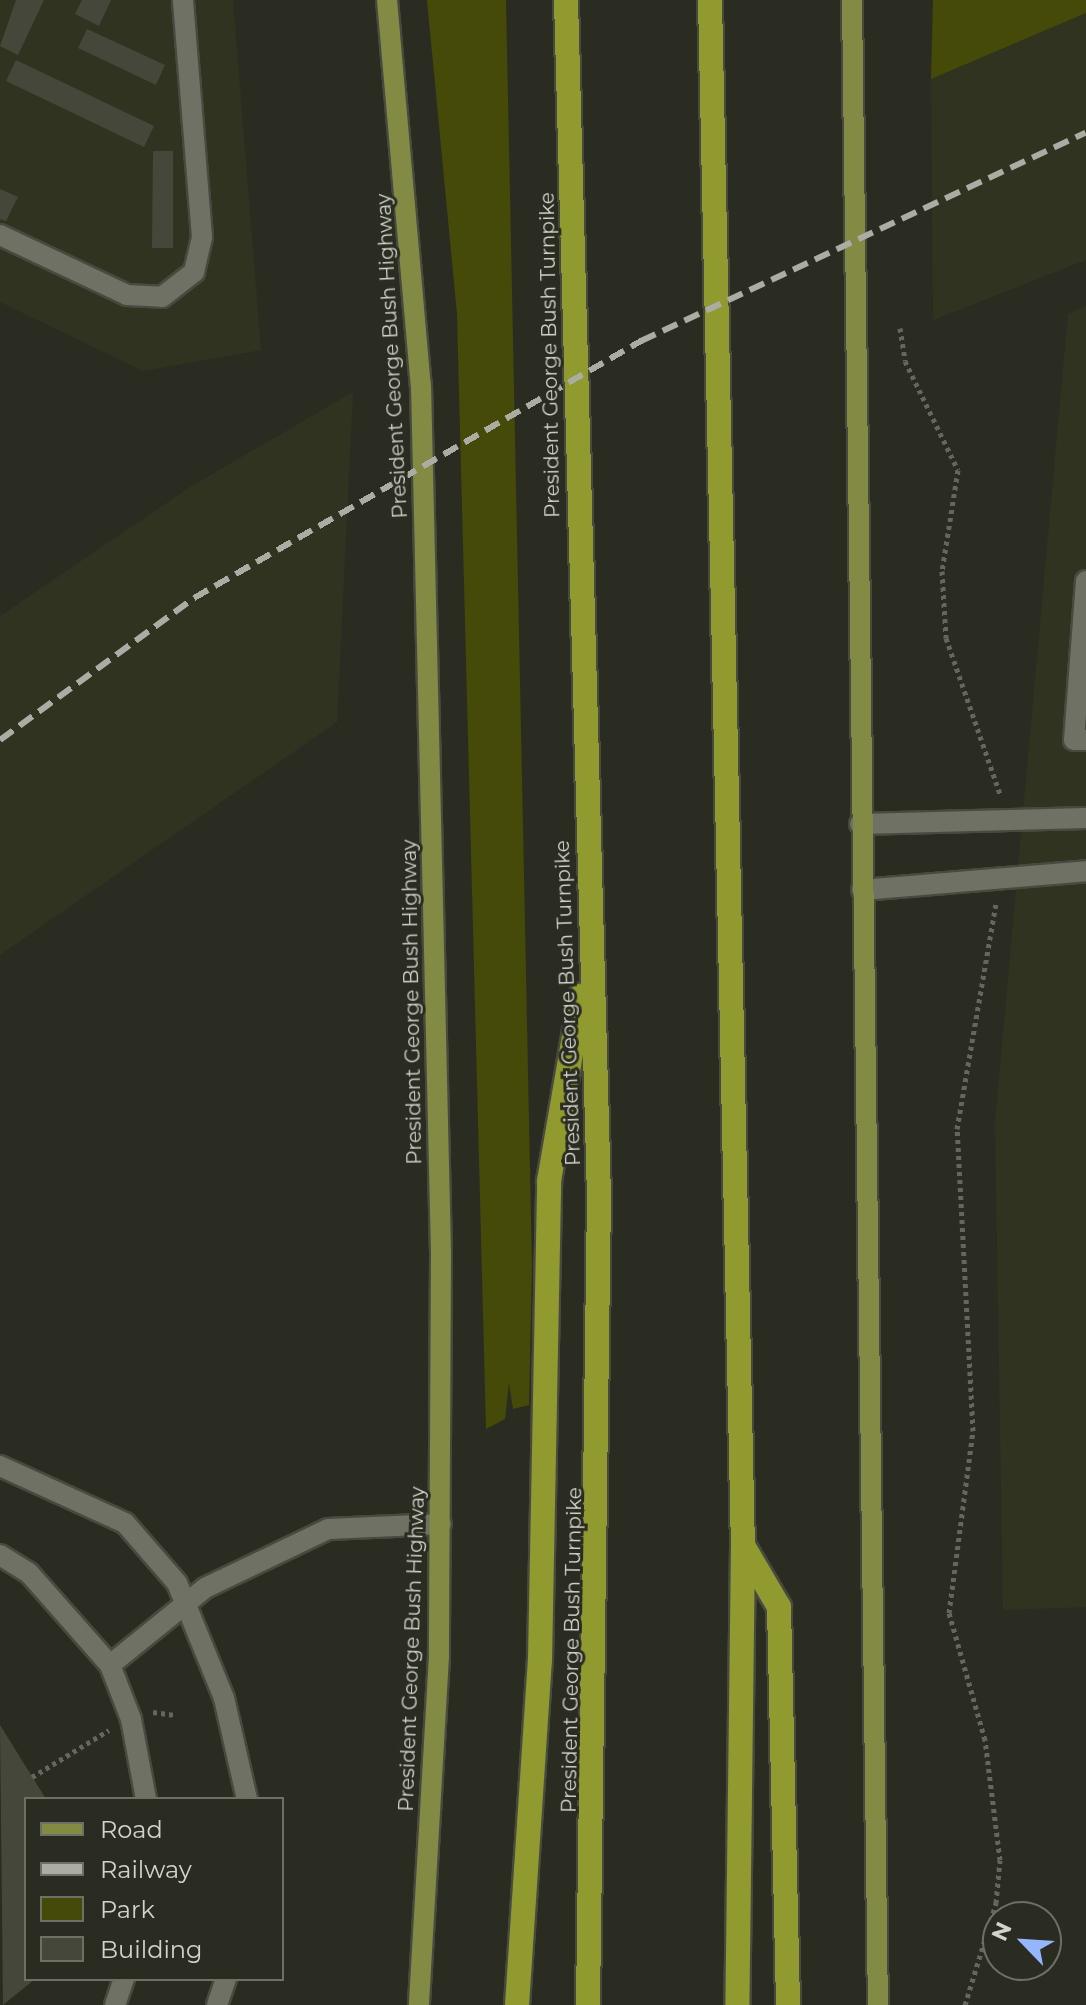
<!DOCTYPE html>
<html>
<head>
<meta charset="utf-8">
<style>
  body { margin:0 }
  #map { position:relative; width:1086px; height:2005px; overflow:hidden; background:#2b2c21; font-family:Montserrat,sans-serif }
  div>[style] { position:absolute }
  .built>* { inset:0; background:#313321 }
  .green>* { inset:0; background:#454a09 }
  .building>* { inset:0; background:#45473b }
  .path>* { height:5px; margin-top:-2.5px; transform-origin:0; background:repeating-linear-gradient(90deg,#65665c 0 4px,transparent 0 8px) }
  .roads { filter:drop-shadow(2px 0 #484a40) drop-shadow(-2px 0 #484a40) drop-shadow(0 2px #484a40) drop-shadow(0 -2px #484a40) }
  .minor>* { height:20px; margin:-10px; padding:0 10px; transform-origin:10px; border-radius:10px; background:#6f7164 }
  .major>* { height:20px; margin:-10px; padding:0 10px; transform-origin:10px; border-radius:10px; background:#838a44 }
  .highway>* { height:24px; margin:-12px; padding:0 12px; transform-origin:12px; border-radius:12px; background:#909a2e }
  .rail>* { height:6px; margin-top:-3px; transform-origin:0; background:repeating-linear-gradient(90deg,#abaca4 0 16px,transparent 0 24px) }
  span { translate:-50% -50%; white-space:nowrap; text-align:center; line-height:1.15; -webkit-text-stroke:6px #2b2c21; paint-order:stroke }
  .street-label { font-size:20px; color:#d2d3cc }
  .legend { position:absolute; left:24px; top:1797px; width:260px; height:184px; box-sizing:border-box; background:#2b2c21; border:2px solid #6e6f65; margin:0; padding:10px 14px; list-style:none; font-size:24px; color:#d2d3cc }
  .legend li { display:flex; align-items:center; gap:16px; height:40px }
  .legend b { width:40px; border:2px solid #6e6f65 }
  .north { position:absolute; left:982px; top:1901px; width:80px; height:80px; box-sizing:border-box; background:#2b2c21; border:2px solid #6e6f65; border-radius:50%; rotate:295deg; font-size:22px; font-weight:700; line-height:32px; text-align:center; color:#d2d3cc }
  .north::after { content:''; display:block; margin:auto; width:28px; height:36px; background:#95b6fd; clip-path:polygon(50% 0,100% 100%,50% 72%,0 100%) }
</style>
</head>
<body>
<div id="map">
  <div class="built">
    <div style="clip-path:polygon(0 0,233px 0,261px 350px,143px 371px,0 302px)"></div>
    <div style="clip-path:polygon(1086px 13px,1086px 260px,933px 320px,931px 79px)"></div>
    <div style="clip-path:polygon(1086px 306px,1086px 1607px,1003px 1610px,995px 1123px,1068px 314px)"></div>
    <div style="clip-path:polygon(353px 392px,337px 722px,0 955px,0 616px,190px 487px)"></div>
  </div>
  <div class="green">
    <div style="clip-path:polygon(427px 0,506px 0,532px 1266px,529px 1405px,513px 1409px,509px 1383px,505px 1419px,486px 1429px,457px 314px)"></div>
    <div style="clip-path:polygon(933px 0,1086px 0,1086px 13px,931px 79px)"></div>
  </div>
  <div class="building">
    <div style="clip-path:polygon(16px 0,44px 0,18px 55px,0 46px)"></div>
    <div style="clip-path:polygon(82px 0,111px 0,99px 26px,75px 14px)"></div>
    <div style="clip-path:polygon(87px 29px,165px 65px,156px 85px,78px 48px)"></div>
    <div style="clip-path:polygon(16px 60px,154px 126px,144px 147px,6px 81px)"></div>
    <div style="clip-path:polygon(153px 151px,173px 151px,173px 248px,152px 248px)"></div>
    <div style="clip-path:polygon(0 189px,18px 197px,6px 221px,0 219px)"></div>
    <div style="clip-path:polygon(0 1725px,46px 1799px,26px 1799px,26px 1979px,35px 1979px,3px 2005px)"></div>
  </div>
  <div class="path">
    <div style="left:900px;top:328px;width:33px;rotate:81deg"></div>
    <div style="left:905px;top:361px;width:121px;rotate:64.1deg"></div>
    <div style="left:958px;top:470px;width:102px;rotate:99deg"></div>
    <div style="left:942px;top:571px;width:67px;rotate:86.6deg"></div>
    <div style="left:946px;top:638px;width:165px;rotate:70.9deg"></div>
    <div style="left:153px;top:1712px;width:22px;rotate:8deg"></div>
    <div style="left:32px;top:1777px;width:90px;rotate:-31.4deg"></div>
    <div style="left:965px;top:2005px;width:107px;rotate:-73.1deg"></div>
    <div style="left:996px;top:1903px;width:43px;rotate:-84.7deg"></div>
    <div style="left:1000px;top:1860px;width:121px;rotate:-97.1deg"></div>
    <div style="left:985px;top:1740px;width:132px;rotate:-105.8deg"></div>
    <div style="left:949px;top:1613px;width:184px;rotate:-82.5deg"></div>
    <div style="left:973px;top:1431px;width:302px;rotate:-93deg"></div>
    <div style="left:957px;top:1129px;width:228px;rotate:-80.2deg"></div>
  </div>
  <div class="roads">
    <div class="minor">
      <div style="left:0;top:235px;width:140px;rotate:25.3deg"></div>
      <div style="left:127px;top:295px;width:35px;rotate:3deg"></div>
      <div style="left:162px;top:297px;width:41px;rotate:-38deg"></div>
      <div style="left:194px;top:272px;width:36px;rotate:-77deg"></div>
      <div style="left:202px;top:237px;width:238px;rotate:-94.6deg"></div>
      <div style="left:1086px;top:581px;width:159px;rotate:94.3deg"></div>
      <div style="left:1074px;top:740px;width:12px"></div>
      <div style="left:860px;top:824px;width:226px;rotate:-1.5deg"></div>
      <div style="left:862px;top:890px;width:225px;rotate:-4.8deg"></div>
      <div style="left:0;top:1466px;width:137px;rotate:24.5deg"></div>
      <div style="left:125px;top:1523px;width:79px;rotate:49.1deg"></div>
      <div style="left:177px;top:1583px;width:124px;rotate:67.8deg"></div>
      <div style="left:224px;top:1698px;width:104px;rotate:77.2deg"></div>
      <div style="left:0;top:1555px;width:34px;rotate:32deg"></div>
      <div style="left:29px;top:1573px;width:123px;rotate:48.6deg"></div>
      <div style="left:110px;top:1665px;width:58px;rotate:68.7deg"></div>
      <div style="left:131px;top:1719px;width:81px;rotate:79.4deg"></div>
      <div style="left:110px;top:1665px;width:122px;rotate:-39deg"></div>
      <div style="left:205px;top:1588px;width:136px;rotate:-25.6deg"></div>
      <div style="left:328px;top:1529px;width:113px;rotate:-2.5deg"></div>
      <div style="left:115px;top:2005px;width:28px;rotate:-71deg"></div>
      <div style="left:217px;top:2005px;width:28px;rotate:-71deg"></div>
    </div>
    <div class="major">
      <div style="left:387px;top:0;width:386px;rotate:85deg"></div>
      <div style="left:421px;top:385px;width:869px;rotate:88.68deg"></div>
      <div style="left:441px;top:1254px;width:402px;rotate:90.3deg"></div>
      <div style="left:439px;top:1656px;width:350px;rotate:93.3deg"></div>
      <div style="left:852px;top:0;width:2005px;rotate:89.26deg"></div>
    </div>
    <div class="highway">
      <div style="left:566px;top:0;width:1196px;rotate:88.42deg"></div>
      <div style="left:599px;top:1196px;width:809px;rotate:90.78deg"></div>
      <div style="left:710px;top:0;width:1546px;rotate:88.78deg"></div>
      <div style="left:743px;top:1546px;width:459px;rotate:90.7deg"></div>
      <div style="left:745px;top:1549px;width:67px;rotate:59.6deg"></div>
      <div style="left:779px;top:1607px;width:398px;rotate:88.7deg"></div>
      <div style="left:517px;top:2005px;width:346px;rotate:-86.2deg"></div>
      <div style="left:540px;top:1660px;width:479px;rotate:-88.9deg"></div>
      <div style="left:549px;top:1181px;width:188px;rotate:-80.2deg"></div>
    </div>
  </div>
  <div class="rail">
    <div style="left:0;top:740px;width:240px;rotate:-36.2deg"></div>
    <div style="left:194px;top:598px;width:516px;rotate:-29.9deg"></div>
    <div style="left:641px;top:341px;width:491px;rotate:-25.1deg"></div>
  </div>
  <div class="street-label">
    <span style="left:550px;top:355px;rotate:-91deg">President George Bush Turnpike</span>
    <span style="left:392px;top:356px;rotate:-93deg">President George Bush Highway</span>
    <span style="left:412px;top:1002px;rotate:-91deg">President George Bush Highway</span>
    <span style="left:568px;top:1003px;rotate:-92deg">President George Bush Turnpike</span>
    <span style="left:412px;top:1649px;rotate:-88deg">President George Bush Highway</span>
    <span style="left:572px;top:1650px;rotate:-89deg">President George Bush Turnpike</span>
  </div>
  <ul class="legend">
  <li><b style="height:10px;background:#838a44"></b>Road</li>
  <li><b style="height:10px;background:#abaca4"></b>Railway</li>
  <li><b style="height:22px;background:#454a09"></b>Park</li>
  <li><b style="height:22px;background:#45473b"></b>Building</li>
  </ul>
  <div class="north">N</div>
</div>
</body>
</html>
